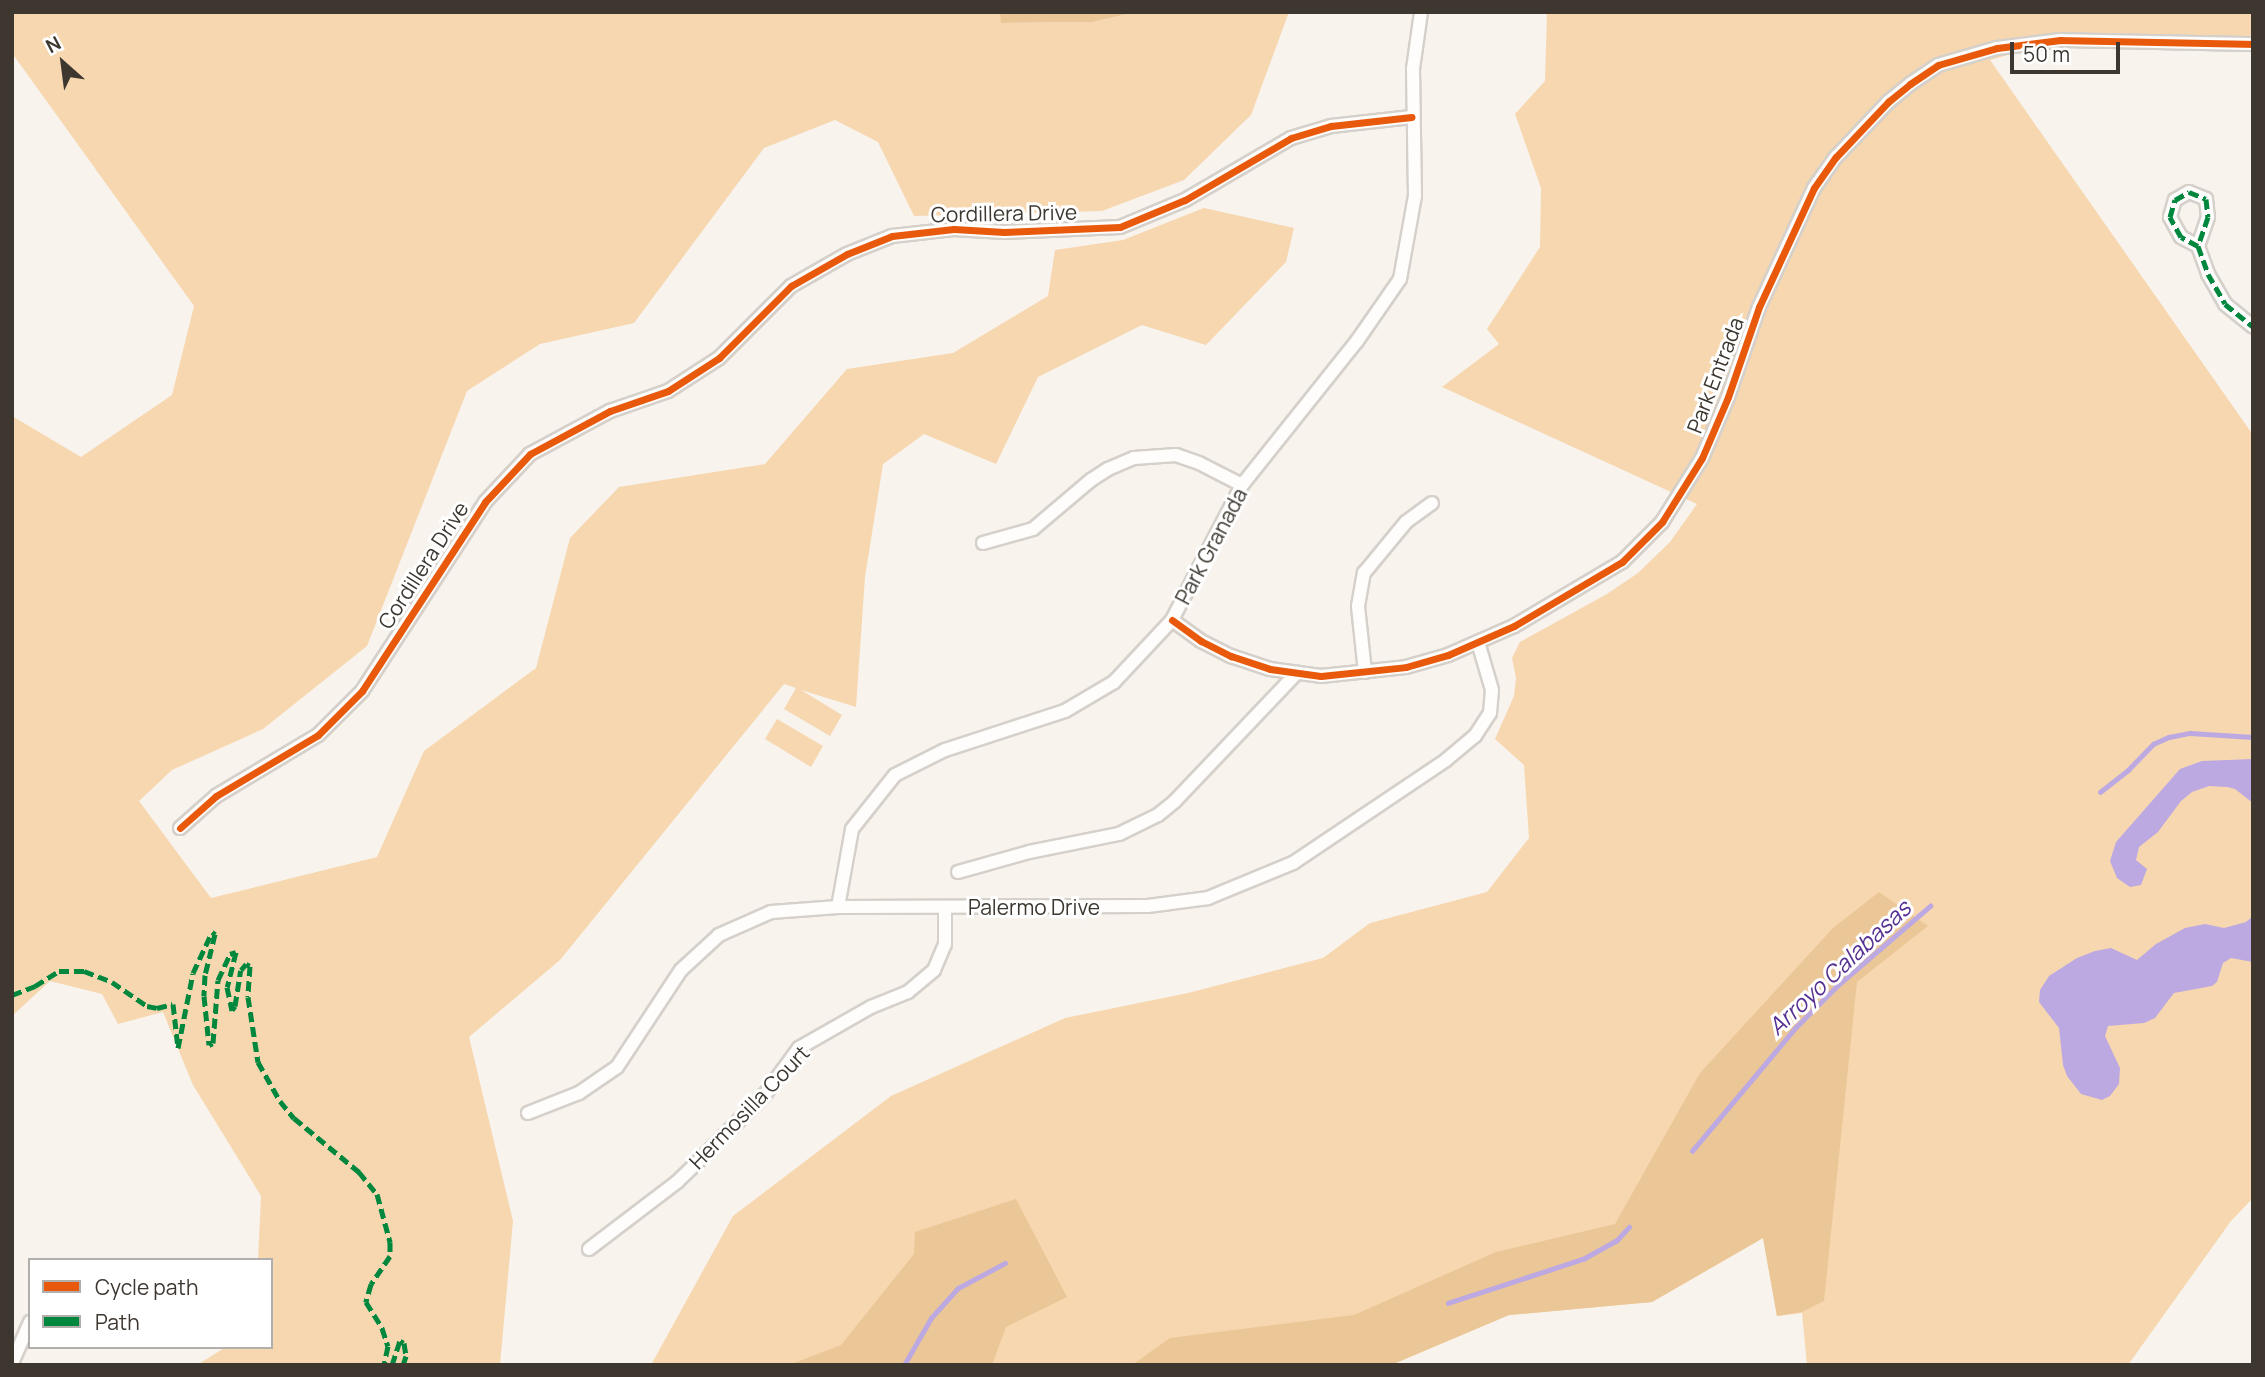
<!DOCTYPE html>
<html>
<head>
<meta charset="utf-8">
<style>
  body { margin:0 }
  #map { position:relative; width:2265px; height:1377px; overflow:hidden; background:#f8f3ed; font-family:Manrope,sans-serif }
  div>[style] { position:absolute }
  .green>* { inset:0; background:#f7d7af }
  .forest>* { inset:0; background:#ebc697 }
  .water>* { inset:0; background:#bca9e2 }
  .stream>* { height:4.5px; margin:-2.25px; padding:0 2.25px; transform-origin:2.25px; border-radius:2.25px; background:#bca9e2 }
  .roads { filter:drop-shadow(2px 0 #d5d0ca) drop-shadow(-2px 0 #d5d0ca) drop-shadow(0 2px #d5d0ca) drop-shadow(0 -2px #d5d0ca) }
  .minor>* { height:12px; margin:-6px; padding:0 6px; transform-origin:6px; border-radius:6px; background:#fefdfc }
  .quiet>* { height:5px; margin-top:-2.5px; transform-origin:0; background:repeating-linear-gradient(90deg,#00873e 0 10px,transparent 0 15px) }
  .cycleway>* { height:7px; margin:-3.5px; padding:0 3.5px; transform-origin:3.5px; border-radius:3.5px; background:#e8590c }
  span { translate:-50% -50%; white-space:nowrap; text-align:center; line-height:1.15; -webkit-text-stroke:6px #fff; paint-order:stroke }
  .street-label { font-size:21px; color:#3d3730 }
  .water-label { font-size:23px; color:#553092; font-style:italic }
  .frame { position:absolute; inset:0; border:14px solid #3d3730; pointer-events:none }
  .legend { position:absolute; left:28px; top:1258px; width:245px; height:91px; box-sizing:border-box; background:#fff; border:2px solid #b1afac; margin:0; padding:9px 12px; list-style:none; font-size:21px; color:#3d3730 }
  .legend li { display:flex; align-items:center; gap:14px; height:35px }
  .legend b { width:35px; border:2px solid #b1afac }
  .north { position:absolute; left:28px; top:28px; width:70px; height:70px; -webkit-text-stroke:5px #fff; paint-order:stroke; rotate:332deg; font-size:19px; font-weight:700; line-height:28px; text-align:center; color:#3d3730 }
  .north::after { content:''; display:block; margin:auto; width:24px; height:32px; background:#3d3730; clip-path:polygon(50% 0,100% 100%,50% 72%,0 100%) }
  .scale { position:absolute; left:2010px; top:42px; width:110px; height:32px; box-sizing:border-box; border:4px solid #3d3730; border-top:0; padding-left:9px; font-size:21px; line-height:24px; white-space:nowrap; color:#3d3730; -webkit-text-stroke:5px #fff; paint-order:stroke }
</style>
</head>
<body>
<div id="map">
  <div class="green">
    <div style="clip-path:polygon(12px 12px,1000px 12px,1002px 23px,1093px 22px,1136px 12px,1289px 12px,1251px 115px,1184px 180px,1102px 211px,914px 216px,878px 142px,835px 120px,764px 148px,634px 323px,540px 344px,467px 391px,367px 646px,263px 729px,172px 770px,139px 801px,211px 898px,377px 857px,424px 751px,536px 668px,570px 538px,619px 487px,765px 464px,847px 369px,953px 353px,1048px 296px,1055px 250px,1123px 240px,1204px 208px,1294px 228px,1286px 262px,1206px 345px,1142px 325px,1038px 377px,996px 464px,924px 434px,883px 464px,865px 577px,856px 707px,801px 690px,842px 715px,830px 736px,784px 709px,796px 688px,784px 684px,560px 960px,469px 1037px,513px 1221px,500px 1365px,197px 1365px,226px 1347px,271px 1347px,271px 1260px,258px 1260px,261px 1196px,193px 1085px,163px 1012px,118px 1024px,102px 994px,50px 981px,12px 1016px,12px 416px,81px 457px,172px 395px,194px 306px,12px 53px)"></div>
    <div style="clip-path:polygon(1547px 12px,2253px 12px,2253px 44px,2060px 40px,1990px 60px,2253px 435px,2253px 1198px,2231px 1221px,2128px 1365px,1807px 1365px,1802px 1313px,1777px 1316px,1763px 1238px,1652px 1302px,1509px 1315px,1391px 1365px,651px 1365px,733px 1216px,891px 1096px,1065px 1018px,1188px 993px,1323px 958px,1370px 923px,1487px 892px,1529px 838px,1524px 765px,1495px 739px,1514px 696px,1516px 678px,1512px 658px,1520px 642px,1607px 594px,1638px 573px,1670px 542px,1697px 504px,1442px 387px,1499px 344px,1487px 329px,1540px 247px,1541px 188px,1515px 114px,1545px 81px)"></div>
    <div style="clip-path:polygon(777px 719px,823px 746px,811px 767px,765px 739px)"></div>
  </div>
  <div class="forest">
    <div style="clip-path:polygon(1000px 12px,1136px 12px,1093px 22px,1001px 23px)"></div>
    <div style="clip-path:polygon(1879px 892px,1928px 926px,1857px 982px,1824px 1301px,1802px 1312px,1777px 1316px,1763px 1238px,1652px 1302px,1509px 1315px,1391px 1365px,1132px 1365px,1170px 1338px,1354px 1315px,1496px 1252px,1615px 1224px,1700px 1073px,1833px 928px)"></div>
    <div style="clip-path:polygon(1016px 1199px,1067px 1297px,1006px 1327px,992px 1365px,789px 1365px,841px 1345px,914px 1254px,915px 1232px)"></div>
  </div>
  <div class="water">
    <div style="clip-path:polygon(2253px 759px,2253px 803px,2235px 789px,2227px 787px,2209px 786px,2192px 792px,2181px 801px,2158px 832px,2139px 847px,2136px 860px,2147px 869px,2141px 885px,2130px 887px,2117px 878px,2110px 861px,2116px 842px,2180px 769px,2202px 761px)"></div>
    <div style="clip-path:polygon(2253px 916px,2253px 962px,2231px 958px,2223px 963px,2217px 982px,2212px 986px,2174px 993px,2155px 1018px,2144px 1023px,2108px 1026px,2105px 1036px,2120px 1068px,2119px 1084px,2110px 1096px,2102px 1100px,2081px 1094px,2067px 1076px,2063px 1065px,2059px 1028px,2039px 1002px,2040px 990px,2049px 976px,2077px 958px,2095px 951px,2111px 948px,2137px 960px,2156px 944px,2185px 928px,2205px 924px,2224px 928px,2246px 922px)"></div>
  </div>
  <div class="stream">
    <div style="left:2100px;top:792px;width:36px;rotate:-38deg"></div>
    <div style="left:2128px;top:770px;width:36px;rotate:-46deg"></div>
    <div style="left:2153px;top:744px;width:17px;rotate:-24deg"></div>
    <div style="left:2169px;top:737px;width:21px;rotate:-11deg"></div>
    <div style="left:2190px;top:733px;width:63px;rotate:3.6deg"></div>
    <div style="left:1692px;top:1151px;width:162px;rotate:-50deg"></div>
    <div style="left:1796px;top:1027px;width:58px;rotate:-45deg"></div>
    <div style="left:1837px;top:986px;width:123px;rotate:-40.7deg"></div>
    <div style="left:1448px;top:1303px;width:142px;rotate:-18.1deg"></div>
    <div style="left:1583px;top:1259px;width:38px;rotate:-29deg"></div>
    <div style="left:1616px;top:1241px;width:19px;rotate:-47deg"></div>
    <div style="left:904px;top:1365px;width:54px;rotate:-60.1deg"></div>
    <div style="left:931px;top:1318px;width:40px;rotate:-48deg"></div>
    <div style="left:958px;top:1288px;width:53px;rotate:-28deg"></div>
  </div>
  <div class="roads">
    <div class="minor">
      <div style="left:2198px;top:246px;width:19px;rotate:-152deg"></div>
      <div style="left:2181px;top:237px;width:23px;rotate:-119deg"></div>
      <div style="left:2170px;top:217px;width:18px;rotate:-74deg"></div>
      <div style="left:2175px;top:200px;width:16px;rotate:-30deg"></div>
      <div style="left:2189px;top:192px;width:18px;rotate:22deg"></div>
      <div style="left:2206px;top:199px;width:18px;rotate:84deg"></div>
      <div style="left:2208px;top:217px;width:31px;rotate:109deg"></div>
      <div style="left:2198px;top:246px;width:30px;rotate:70deg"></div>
      <div style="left:2208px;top:274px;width:34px;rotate:60deg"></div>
      <div style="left:2225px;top:304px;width:36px;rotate:39deg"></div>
      <div style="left:983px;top:543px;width:52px;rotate:-15.6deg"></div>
      <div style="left:1033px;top:529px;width:76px;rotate:-40.2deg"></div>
      <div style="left:1091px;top:480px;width:20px;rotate:-33deg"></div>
      <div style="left:1108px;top:469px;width:28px;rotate:-23deg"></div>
      <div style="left:1134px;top:458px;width:42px;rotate:-4.1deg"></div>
      <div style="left:1176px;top:455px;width:24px;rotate:19deg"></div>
      <div style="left:1199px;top:463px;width:48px;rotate:27.1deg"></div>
      <div style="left:1172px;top:620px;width:36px;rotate:36deg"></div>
      <div style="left:1201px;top:641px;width:34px;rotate:27deg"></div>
      <div style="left:1231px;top:656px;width:41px;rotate:18.4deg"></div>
      <div style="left:1270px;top:669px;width:51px;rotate:7.8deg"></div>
      <div style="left:1321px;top:676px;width:85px;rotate:-6deg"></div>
      <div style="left:1406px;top:667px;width:44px;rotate:-15.9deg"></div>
      <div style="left:1448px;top:655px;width:72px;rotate:-23.7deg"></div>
      <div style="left:1514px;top:626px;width:126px;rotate:-30.7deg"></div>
      <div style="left:1622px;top:562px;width:57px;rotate:-45deg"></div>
      <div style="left:1662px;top:522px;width:75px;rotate:-58deg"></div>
      <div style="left:1702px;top:458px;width:66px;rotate:-66.9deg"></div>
      <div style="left:1728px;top:397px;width:95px;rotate:-71deg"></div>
      <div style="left:1759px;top:307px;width:131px;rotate:-65.2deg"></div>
      <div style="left:1814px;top:188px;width:38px;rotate:-55deg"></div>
      <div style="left:1836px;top:157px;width:76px;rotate:-46.6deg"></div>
      <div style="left:1888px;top:102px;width:28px;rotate:-39deg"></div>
      <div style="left:1910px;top:84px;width:34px;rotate:-34deg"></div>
      <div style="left:1938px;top:65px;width:61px;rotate:-16.1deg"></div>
      <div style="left:1997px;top:48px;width:64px;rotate:-7.2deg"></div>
      <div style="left:2060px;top:40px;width:193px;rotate:1.2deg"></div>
      <div style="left:1365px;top:672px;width:66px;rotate:-96.1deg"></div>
      <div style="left:1358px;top:606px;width:34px;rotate:-80deg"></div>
      <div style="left:1364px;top:573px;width:66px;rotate:-50.5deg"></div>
      <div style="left:1406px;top:522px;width:32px;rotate:-36deg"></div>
      <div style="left:180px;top:828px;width:48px;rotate:-41.6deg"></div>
      <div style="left:216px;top:796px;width:119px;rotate:-30.9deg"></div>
      <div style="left:318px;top:735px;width:62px;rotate:-45deg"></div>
      <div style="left:362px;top:691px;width:225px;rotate:-56.9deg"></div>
      <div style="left:485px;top:502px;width:66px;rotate:-46.8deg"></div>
      <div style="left:530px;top:454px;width:91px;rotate:-28.3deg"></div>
      <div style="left:610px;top:411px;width:61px;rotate:-19deg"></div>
      <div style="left:668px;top:391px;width:61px;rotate:-32.9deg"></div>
      <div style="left:719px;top:358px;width:102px;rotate:-45deg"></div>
      <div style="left:791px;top:286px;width:64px;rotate:-29.7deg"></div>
      <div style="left:847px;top:254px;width:48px;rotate:-21.8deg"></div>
      <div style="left:892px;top:236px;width:62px;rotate:-6.4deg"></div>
      <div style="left:954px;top:229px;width:50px;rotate:3.4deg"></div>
      <div style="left:1004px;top:232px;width:116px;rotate:-2.5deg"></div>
      <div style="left:1120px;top:227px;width:70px;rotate:-22.6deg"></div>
      <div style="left:1185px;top:200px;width:123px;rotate:-30.3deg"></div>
      <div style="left:1291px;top:138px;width:42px;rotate:-16.7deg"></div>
      <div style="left:1331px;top:126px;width:81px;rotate:-6.4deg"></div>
      <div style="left:958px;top:872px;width:74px;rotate:-15.7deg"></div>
      <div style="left:1029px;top:852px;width:92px;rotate:-11.3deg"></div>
      <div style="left:1119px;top:834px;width:43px;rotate:-26deg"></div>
      <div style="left:1158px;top:815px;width:22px;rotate:-39deg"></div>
      <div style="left:1175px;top:801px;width:177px;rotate:-46.4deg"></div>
      <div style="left:838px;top:907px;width:79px;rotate:-79.8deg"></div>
      <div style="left:852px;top:829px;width:69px;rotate:-51.5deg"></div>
      <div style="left:895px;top:775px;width:56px;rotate:-26.6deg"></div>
      <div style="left:945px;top:750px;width:126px;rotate:-18deg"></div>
      <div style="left:1065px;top:711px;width:57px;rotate:-30.6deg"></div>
      <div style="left:1114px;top:682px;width:85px;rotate:-46.9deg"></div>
      <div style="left:1172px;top:620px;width:152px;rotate:-62.6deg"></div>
      <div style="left:1242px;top:485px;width:184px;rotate:-51.4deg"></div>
      <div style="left:1357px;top:341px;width:75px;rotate:-55.3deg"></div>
      <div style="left:1400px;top:279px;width:84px;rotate:-79.8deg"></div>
      <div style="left:1415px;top:196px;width:127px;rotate:-90.9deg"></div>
      <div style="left:1413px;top:69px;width:58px;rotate:-82deg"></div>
      <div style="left:528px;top:1113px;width:55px;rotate:-21.4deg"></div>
      <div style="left:579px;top:1093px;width:46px;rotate:-34.4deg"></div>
      <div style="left:617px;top:1067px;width:116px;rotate:-56.6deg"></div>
      <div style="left:681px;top:970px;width:52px;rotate:-42.6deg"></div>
      <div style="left:719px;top:935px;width:57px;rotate:-23.9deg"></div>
      <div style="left:771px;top:912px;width:67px;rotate:-4.3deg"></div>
      <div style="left:838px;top:907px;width:310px;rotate:-0.2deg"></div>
      <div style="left:1148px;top:906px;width:61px;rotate:-7.6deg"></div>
      <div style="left:1208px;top:898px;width:92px;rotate:-22.4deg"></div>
      <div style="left:1293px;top:863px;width:184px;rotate:-33.9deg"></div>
      <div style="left:1446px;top:760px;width:38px;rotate:-40deg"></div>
      <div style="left:1475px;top:736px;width:27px;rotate:-57deg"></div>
      <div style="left:1490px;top:713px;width:23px;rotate:-85deg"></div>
      <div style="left:1492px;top:690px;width:50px;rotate:-106.3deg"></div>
      <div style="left:589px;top:1249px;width:111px;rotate:-37.3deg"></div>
      <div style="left:677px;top:1182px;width:45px;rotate:-44.1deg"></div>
      <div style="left:709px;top:1151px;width:81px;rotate:-45.5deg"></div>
      <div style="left:766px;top:1093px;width:56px;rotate:-53.7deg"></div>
      <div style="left:799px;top:1048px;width:83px;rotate:-29.7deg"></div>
      <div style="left:871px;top:1007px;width:40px;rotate:-22deg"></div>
      <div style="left:908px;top:992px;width:34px;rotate:-40deg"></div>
      <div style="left:934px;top:970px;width:28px;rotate:-67deg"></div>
      <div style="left:945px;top:944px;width:36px;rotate:-90deg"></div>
      <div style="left:12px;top:1363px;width:45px;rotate:-66.3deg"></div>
    </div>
  </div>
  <div class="quiet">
    <div style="left:2198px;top:246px;width:19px;rotate:-152deg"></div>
    <div style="left:2181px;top:237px;width:23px;rotate:-119deg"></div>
    <div style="left:2170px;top:217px;width:18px;rotate:-74deg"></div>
    <div style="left:2175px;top:200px;width:16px;rotate:-30deg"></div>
    <div style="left:2189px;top:192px;width:18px;rotate:22deg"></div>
    <div style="left:2206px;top:199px;width:18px;rotate:84deg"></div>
    <div style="left:2208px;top:217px;width:31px;rotate:109deg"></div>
    <div style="left:2198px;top:246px;width:30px;rotate:70deg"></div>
    <div style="left:2208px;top:274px;width:34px;rotate:60deg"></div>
    <div style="left:2225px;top:304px;width:36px;rotate:39deg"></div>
    <div style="left:12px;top:995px;width:25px;rotate:-21deg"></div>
    <div style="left:35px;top:986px;width:28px;rotate:-32deg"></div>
    <div style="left:59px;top:971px;width:25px"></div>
    <div style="left:84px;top:971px;width:30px;rotate:21deg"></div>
    <div style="left:112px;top:982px;width:42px;rotate:34.4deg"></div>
    <div style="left:147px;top:1006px;width:10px;rotate:11deg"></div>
    <div style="left:157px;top:1008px;width:16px;rotate:-14deg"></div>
    <div style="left:173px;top:1004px;width:44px;rotate:83.5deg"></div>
    <div style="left:178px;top:1048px;width:76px;rotate:-78.7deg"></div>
    <div style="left:193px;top:973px;width:45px;rotate:-65.1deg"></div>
    <div style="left:212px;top:932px;width:4px;rotate:34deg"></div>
    <div style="left:215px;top:934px;width:42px;rotate:103.7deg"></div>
    <div style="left:205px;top:975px;width:21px;rotate:93deg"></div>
    <div style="left:204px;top:996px;width:49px;rotate:84.2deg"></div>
    <div style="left:209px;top:1045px;width:4px;rotate:-27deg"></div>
    <div style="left:213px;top:1043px;width:63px;rotate:-85.5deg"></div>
    <div style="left:218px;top:980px;width:29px;rotate:-65deg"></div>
    <div style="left:230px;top:954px;width:6px;rotate:-18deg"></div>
    <div style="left:236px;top:952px;width:36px;rotate:104deg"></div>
    <div style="left:227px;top:987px;width:24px;rotate:78deg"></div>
    <div style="left:232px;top:1010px;width:5px;rotate:-53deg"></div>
    <div style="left:235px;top:1006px;width:36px;rotate:-81deg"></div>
    <div style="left:241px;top:970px;width:8px;rotate:-50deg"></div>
    <div style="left:246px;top:964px;width:4px;rotate:27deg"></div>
    <div style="left:250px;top:966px;width:31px;rotate:94deg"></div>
    <div style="left:248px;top:997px;width:66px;rotate:81.3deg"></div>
    <div style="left:258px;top:1062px;width:45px;rotate:60.6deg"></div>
    <div style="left:280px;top:1101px;width:22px;rotate:51deg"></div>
    <div style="left:294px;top:1118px;width:85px;rotate:39.7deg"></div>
    <div style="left:359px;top:1172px;width:28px;rotate:51deg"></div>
    <div style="left:377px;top:1194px;width:50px;rotate:74.8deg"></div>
    <div style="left:390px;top:1242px;width:14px;rotate:90deg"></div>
    <div style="left:390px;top:1256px;width:34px;rotate:124deg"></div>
    <div style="left:371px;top:1284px;width:19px;rotate:106deg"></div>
    <div style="left:366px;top:1302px;width:31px;rotate:58deg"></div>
    <div style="left:382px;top:1328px;width:19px;rotate:72deg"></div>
    <div style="left:388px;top:1346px;width:19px;rotate:102deg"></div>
    <div style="left:392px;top:1365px;width:25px;rotate:-72deg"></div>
    <div style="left:400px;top:1341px;width:4px;rotate:27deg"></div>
    <div style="left:404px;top:1343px;width:13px;rotate:81deg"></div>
    <div style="left:406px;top:1356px;width:9px;rotate:108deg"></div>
  </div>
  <div class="cycleway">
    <div style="left:1172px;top:620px;width:36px;rotate:36deg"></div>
    <div style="left:1201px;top:641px;width:34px;rotate:27deg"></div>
    <div style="left:1231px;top:656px;width:41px;rotate:18.4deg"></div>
    <div style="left:1270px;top:669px;width:51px;rotate:7.8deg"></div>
    <div style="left:1321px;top:676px;width:85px;rotate:-6deg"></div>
    <div style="left:1406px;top:667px;width:44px;rotate:-15.9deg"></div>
    <div style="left:1448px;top:655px;width:72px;rotate:-23.7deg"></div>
    <div style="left:1514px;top:626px;width:126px;rotate:-30.7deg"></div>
    <div style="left:1622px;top:562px;width:57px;rotate:-45deg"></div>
    <div style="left:1662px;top:522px;width:75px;rotate:-58deg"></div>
    <div style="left:1702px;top:458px;width:66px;rotate:-66.9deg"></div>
    <div style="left:1728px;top:397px;width:95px;rotate:-71deg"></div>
    <div style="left:1759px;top:307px;width:131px;rotate:-65.2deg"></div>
    <div style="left:1814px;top:188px;width:38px;rotate:-55deg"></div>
    <div style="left:1836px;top:157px;width:76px;rotate:-46.6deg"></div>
    <div style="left:1888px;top:102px;width:28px;rotate:-39deg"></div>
    <div style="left:1910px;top:84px;width:34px;rotate:-34deg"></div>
    <div style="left:1938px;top:65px;width:61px;rotate:-16.1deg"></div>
    <div style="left:1997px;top:48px;width:64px;rotate:-7.2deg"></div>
    <div style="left:2060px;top:40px;width:193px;rotate:1.2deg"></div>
    <div style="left:180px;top:828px;width:48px;rotate:-41.6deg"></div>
    <div style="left:216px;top:796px;width:119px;rotate:-30.9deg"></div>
    <div style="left:318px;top:735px;width:62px;rotate:-45deg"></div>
    <div style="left:362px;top:691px;width:225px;rotate:-56.9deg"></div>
    <div style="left:485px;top:502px;width:66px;rotate:-46.8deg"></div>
    <div style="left:530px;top:454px;width:91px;rotate:-28.3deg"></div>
    <div style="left:610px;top:411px;width:61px;rotate:-19deg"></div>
    <div style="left:668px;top:391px;width:61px;rotate:-32.9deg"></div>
    <div style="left:719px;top:358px;width:102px;rotate:-45deg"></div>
    <div style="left:791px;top:286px;width:64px;rotate:-29.7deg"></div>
    <div style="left:847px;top:254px;width:48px;rotate:-21.8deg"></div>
    <div style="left:892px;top:236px;width:62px;rotate:-6.4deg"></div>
    <div style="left:954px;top:229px;width:50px;rotate:3.4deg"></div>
    <div style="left:1004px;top:232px;width:116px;rotate:-2.5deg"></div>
    <div style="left:1120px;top:227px;width:70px;rotate:-22.6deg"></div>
    <div style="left:1185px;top:200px;width:123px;rotate:-30.3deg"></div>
    <div style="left:1291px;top:138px;width:42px;rotate:-16.7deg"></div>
    <div style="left:1331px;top:126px;width:81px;rotate:-6.4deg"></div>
  </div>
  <div class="street-label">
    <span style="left:1004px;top:213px;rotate:-1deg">Cordillera Drive</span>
    <span style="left:1715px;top:375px;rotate:-69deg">Park Entrada</span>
    <span style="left:1211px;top:546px;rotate:-62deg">Park Granada</span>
    <span style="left:423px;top:565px;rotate:-57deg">Cordillera Drive</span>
    <span style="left:1034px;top:907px">Palermo Drive</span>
    <span style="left:749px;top:1107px;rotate:-46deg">Hermosilla Court</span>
  </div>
  <div class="water-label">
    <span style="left:1839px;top:967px;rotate:-43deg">Arroyo Calabasas</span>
  </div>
  <div class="frame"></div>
  <ul class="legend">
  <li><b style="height:9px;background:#e8590c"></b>Cycle path</li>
  <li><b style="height:9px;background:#00873e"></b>Path</li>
  </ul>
  <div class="north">N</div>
  <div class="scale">50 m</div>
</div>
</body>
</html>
